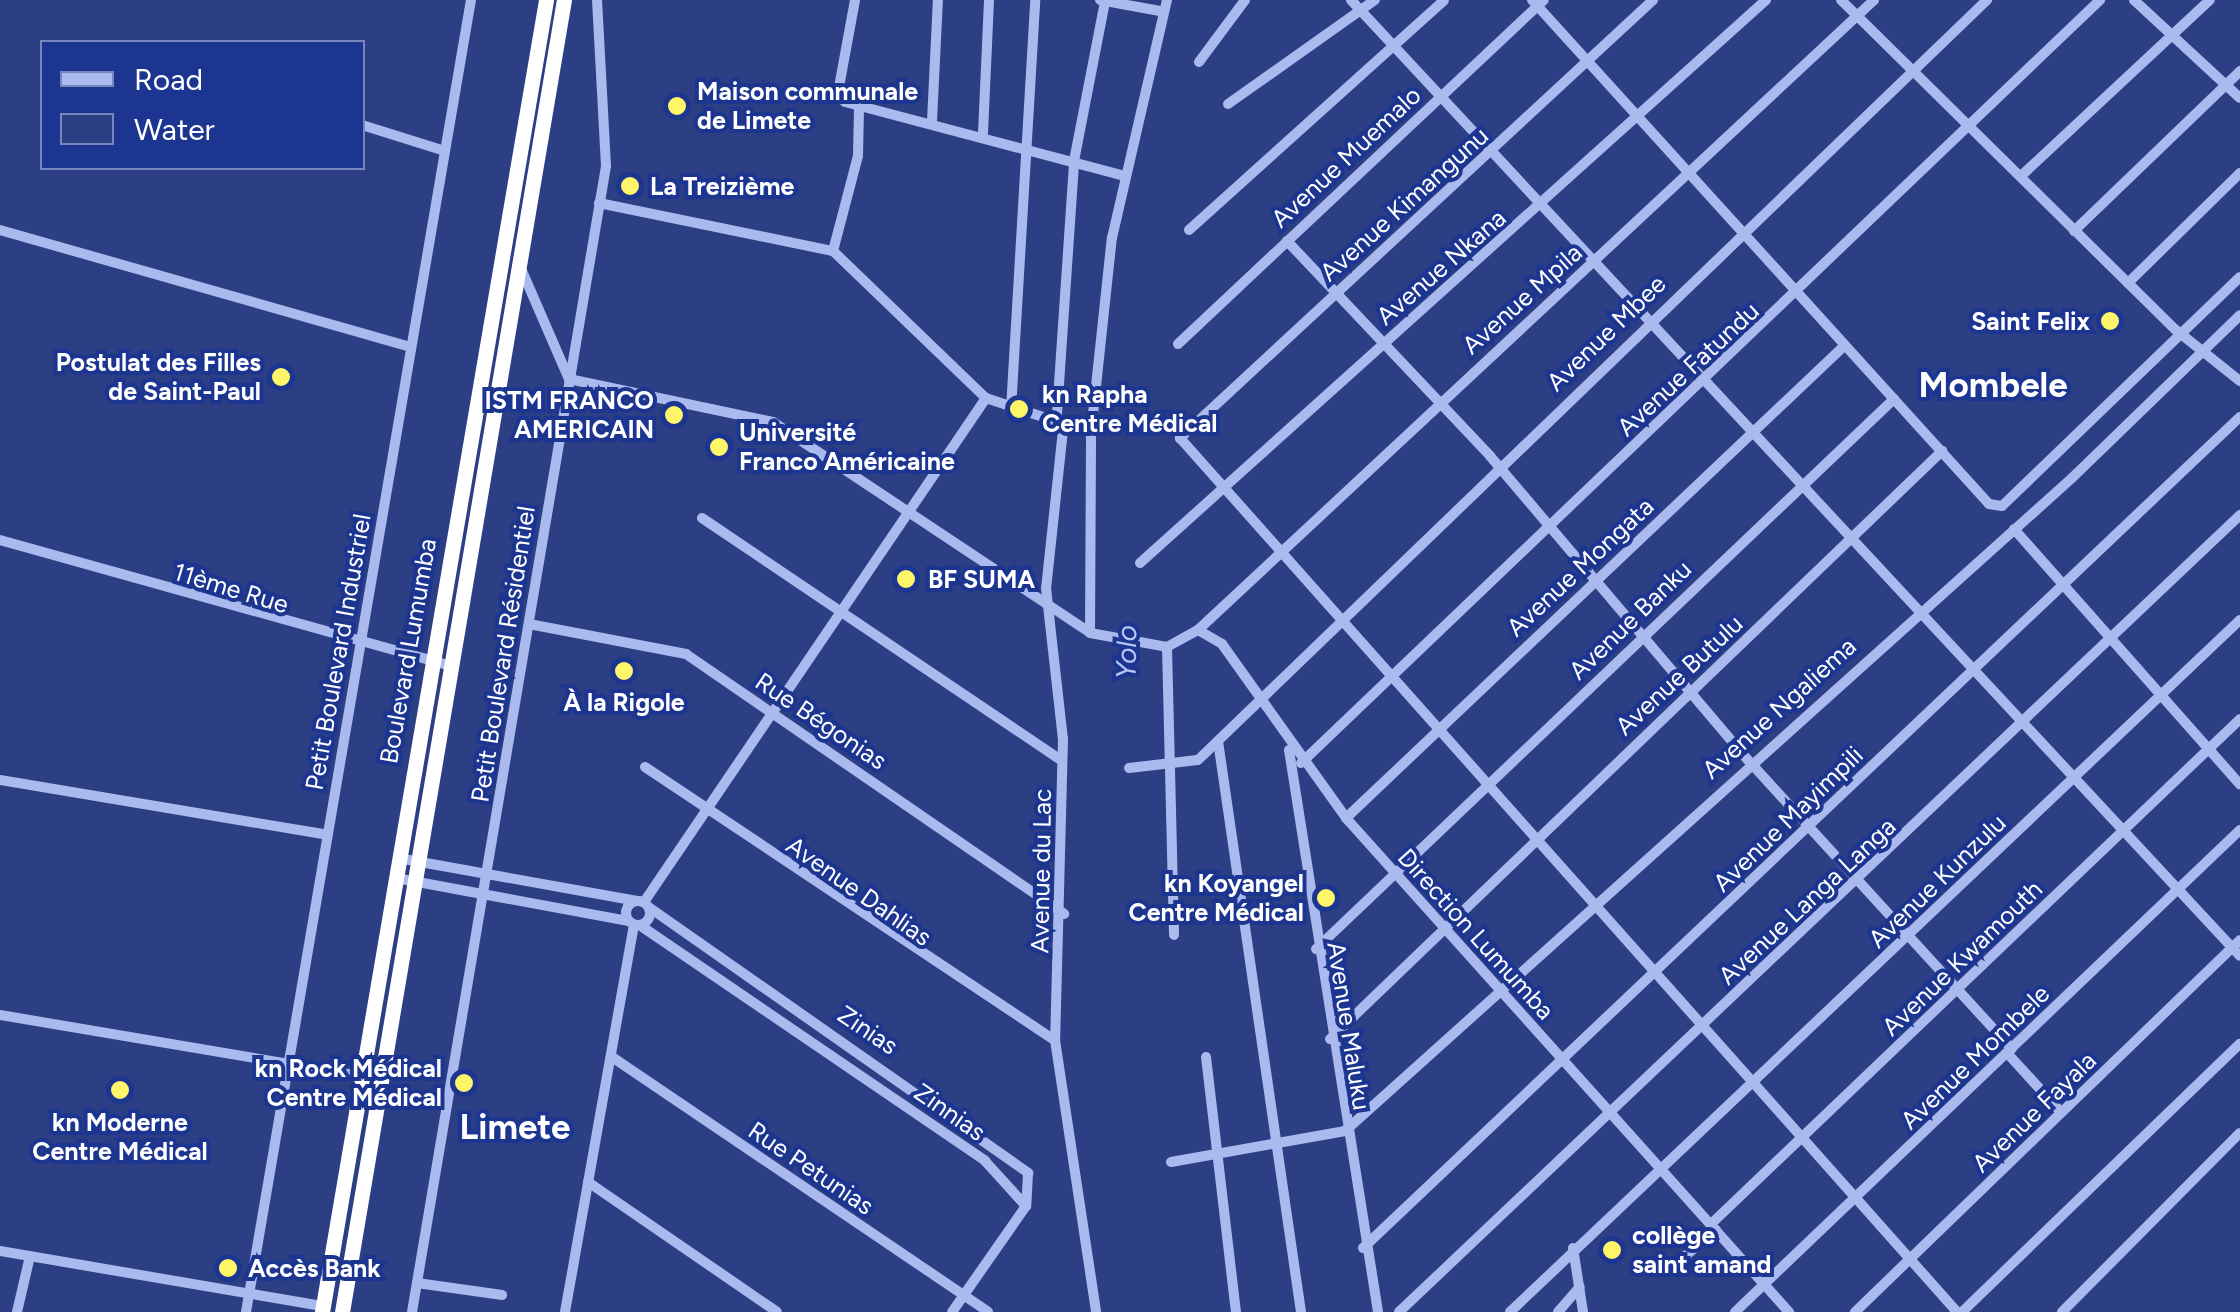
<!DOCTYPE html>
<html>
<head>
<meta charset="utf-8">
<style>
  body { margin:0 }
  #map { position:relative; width:2240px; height:1312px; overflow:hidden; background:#1c3590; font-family:Figtree,sans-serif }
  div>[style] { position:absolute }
  .water>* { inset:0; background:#2d3f84 }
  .minor>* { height:10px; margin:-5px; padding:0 5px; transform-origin:5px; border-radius:5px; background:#abbaee }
  .minor>.ring { margin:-5px; padding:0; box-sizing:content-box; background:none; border:10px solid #abbaee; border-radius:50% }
  .highway>* { height:15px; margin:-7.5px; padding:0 7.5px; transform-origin:7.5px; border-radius:7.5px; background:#fff }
  .dots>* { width:28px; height:28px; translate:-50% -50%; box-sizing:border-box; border:5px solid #1c3590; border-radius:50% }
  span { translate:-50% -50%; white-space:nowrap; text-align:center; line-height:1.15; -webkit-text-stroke:8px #1c3590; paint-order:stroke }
  .poi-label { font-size:25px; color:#fff; font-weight:700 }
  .left { translate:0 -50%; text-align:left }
  .right { translate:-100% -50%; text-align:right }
  .street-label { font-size:25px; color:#fff }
  .water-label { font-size:28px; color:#b7c5f5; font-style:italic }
  .district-label { font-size:35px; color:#fff; font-weight:700 }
  .legend { position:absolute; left:40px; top:40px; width:325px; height:130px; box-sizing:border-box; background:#1c3590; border:2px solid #7786bc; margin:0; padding:12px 18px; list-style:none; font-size:30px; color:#fff }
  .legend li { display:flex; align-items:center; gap:20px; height:50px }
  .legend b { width:50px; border:2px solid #7786bc }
</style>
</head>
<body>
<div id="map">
  <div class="water">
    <div style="clip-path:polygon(evenodd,0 0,2240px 0,2240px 1312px,0 1312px,0 0,42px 42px,362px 42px,362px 168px,42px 168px,42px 42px)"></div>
  </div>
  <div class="minor">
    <div style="left:855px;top:0;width:95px;rotate:100.4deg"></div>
    <div style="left:838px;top:93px;width:11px;rotate:52deg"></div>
    <div style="left:845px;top:102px;width:286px;rotate:14.8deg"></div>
    <div style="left:1100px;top:0;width:61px;rotate:10.4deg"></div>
    <div style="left:1351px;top:0;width:1305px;rotate:47.08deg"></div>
    <div style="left:1532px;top:0;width:680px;rotate:47.8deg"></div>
    <div style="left:1989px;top:504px;width:13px;rotate:9deg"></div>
    <div style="left:2002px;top:506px;width:330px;rotate:-43.9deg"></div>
    <div style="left:1653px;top:0;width:645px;rotate:137.2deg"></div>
    <div style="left:1180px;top:438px;width:1169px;rotate:48.36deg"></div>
    <div style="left:1841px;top:0;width:470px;rotate:44.6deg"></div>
    <div style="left:2176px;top:330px;width:82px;rotate:38.6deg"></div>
    <div style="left:2134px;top:0;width:144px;rotate:42.8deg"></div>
    <div style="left:1199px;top:62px;width:77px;rotate:-53.4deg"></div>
    <div style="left:1228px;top:104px;width:180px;rotate:-35.3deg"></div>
    <div style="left:932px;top:121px;width:121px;rotate:-87.2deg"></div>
    <div style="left:362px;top:125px;width:87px;rotate:17.4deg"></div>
    <div style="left:983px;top:133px;width:133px;rotate:-87.4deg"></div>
    <div style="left:2021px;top:176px;width:258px;rotate:-43deg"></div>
    <div style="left:599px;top:203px;width:239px;rotate:11.6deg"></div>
    <div style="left:833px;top:251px;width:212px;rotate:43.9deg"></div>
    <div style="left:986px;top:398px;width:111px;rotate:18.4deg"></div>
    <div style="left:0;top:230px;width:426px;rotate:15.9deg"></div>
    <div style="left:1189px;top:230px;width:343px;rotate:-42deg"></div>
    <div style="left:2074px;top:231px;width:231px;rotate:-43.9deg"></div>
    <div style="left:1287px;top:241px;width:296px;rotate:46.6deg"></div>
    <div style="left:1490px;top:456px;width:399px;rotate:49.7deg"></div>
    <div style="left:1748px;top:760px;width:391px;rotate:47.6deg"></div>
    <div style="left:833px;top:251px;width:98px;rotate:-75.3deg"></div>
    <div style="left:858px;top:156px;width:49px;rotate:-88.8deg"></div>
    <div style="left:519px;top:264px;width:125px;rotate:66.5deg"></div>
    <div style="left:569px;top:379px;width:208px;rotate:11.9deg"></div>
    <div style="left:773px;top:422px;width:381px;rotate:33.6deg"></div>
    <div style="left:1090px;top:633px;width:78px;rotate:10.3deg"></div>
    <div style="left:1167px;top:647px;width:35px;rotate:-29deg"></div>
    <div style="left:1198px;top:630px;width:28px;rotate:30deg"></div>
    <div style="left:1222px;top:644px;width:214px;rotate:54.5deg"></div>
    <div style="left:1346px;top:818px;width:664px;rotate:48.12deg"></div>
    <div style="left:2128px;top:283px;width:157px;rotate:-44.5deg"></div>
    <div style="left:1178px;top:344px;width:502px;rotate:-43.23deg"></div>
    <div style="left:1011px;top:409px;width:410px;rotate:-86.6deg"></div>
    <div style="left:1056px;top:428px;width:268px;rotate:-86.1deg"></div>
    <div style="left:1074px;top:161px;width:163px;rotate:-79deg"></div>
    <div style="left:1063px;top:430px;width:159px;rotate:96.1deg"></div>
    <div style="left:1046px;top:588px;width:152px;rotate:83.6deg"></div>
    <div style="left:1063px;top:739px;width:301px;rotate:91.5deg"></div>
    <div style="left:1055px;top:1040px;width:275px;rotate:81.4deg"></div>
    <div style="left:702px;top:518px;width:434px;rotate:34deg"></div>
    <div style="left:2014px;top:529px;width:341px;rotate:48.5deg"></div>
    <div style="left:0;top:540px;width:469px;rotate:15.6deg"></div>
    <div style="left:1140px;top:563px;width:842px;rotate:-41.97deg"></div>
    <div style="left:529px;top:624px;width:160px;rotate:10.8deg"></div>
    <div style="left:686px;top:654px;width:459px;rotate:34.5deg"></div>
    <div style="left:1198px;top:630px;width:924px;rotate:-42.98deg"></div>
    <div style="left:1090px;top:633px;width:200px;rotate:-89.7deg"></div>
    <div style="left:1091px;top:433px;width:196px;rotate:-83.9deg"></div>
    <div style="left:1112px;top:238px;width:244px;rotate:-77deg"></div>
    <div style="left:1167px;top:647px;width:288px;rotate:88.6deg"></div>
    <div style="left:1218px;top:741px;width:577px;rotate:81.73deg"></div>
    <div style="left:1289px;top:750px;width:569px;rotate:81deg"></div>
    <div style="left:1301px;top:763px;width:1105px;rotate:-43.68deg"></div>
    <div style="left:645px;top:767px;width:493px;rotate:33.7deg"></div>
    <div style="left:1129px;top:768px;width:69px;rotate:-6.6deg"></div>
    <div style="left:1198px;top:760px;width:1096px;rotate:-43.93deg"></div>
    <div style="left:0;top:780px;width:332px;rotate:9.5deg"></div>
    <div style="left:1346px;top:818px;width:686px;rotate:-43.46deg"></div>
    <div style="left:398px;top:858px;width:243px;rotate:10.2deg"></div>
    <div style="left:396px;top:878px;width:237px;rotate:10.5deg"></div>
    <div class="ring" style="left:626px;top:901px;width:14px;height:14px"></div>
    <div style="left:644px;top:902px;width:609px;rotate:-55.84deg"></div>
    <div style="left:650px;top:908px;width:462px;rotate:35deg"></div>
    <div style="left:1028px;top:1173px;width:33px;rotate:93deg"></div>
    <div style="left:1026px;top:1206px;width:129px;rotate:124.9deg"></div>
    <div style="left:641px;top:926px;width:417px;rotate:34.3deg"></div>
    <div style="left:985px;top:1161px;width:61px;rotate:47.7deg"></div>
    <div style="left:1316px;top:949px;width:798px;rotate:-43.58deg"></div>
    <div style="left:0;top:1015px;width:367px;rotate:9.6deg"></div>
    <div style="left:1330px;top:1039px;width:849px;rotate:-43.85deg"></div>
    <div style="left:2008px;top:1054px;width:79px;rotate:47.6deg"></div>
    <div style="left:612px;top:1057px;width:454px;rotate:34.1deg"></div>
    <div style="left:1206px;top:1057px;width:257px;rotate:83.3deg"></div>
    <div style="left:1171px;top:1162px;width:177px;rotate:-10.1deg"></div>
    <div style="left:1345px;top:1131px;width:977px;rotate:-41.93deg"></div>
    <div style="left:2072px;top:478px;width:234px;rotate:-44.1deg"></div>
    <div style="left:588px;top:1182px;width:229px;rotate:34.5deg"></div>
    <div style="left:1711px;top:1224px;width:731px;rotate:-43.67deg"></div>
    <div style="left:1363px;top:1248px;width:1208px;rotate:-43.46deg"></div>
    <div style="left:1573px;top:1248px;width:65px;rotate:81.1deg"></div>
    <div style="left:0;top:1251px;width:328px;rotate:9.7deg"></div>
    <div style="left:1671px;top:1268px;width:59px;rotate:-40.2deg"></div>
    <div style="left:417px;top:1283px;width:86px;rotate:8deg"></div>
    <div style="left:17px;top:1312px;width:57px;rotate:-76.9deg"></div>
    <div style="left:246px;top:1312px;width:1331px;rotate:-80.27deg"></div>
    <div style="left:412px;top:1312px;width:1162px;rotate:-80.39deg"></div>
    <div style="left:606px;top:166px;width:166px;rotate:-93.1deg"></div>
    <div style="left:565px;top:1312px;width:393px;rotate:-79.9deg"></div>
    <div style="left:1399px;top:1312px;width:1159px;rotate:-43.46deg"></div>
    <div style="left:1510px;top:1312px;width:1006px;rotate:-43.47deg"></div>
    <div style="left:1558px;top:1312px;width:33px;rotate:-49deg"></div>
    <div style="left:1735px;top:1312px;width:698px;rotate:-43.67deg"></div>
    <div style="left:1855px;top:1312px;width:535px;rotate:-44.02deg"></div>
    <div style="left:1962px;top:1312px;width:386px;rotate:-44deg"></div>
    <div style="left:2062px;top:1312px;width:252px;rotate:-45.2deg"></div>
  </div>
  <div class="highway">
    <div style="left:322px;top:1312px;width:1331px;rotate:-80.31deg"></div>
    <div style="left:342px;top:1312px;width:1331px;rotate:-80.4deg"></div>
  </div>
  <div class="dots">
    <div style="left:677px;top:106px;background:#fff568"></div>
    <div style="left:630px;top:186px;background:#fff568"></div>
    <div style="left:2110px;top:321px;background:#fff568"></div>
    <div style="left:281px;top:377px;background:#fff568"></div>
    <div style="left:1019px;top:409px;background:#fff568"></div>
    <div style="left:674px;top:415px;background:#fff568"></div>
    <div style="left:719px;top:447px;background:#fff568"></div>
    <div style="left:906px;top:579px;background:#fff568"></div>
    <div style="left:624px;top:671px;background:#fff568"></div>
    <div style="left:1326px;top:898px;background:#fff568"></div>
    <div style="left:464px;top:1083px;background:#fff568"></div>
    <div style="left:120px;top:1090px;background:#fff568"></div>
    <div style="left:1612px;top:1250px;background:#fff568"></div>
    <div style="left:228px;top:1268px;background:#fff568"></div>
  </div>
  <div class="poi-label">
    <span class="left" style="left:697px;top:106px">Maison communale<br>de Limete</span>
    <span class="left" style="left:650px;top:186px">La Treizième</span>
    <span class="right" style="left:2090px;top:321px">Saint Felix</span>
    <span class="right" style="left:261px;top:377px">Postulat des Filles<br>de Saint-Paul</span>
    <span class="left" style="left:1042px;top:409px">kn Rapha<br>Centre Médical</span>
    <span class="right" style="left:654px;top:415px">ISTM FRANCO<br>AMERICAIN</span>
    <span class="left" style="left:739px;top:447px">Université<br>Franco Américaine</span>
    <span class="left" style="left:928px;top:579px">BF SUMA</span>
    <span style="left:624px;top:702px">À la Rigole</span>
    <span class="right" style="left:1304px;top:898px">kn Koyangel<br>Centre Médical</span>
    <span class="right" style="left:442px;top:1083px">kn Rock Médical<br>Centre Médical</span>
    <span style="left:120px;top:1137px">kn Moderne<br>Centre Médical</span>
    <span class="left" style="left:1632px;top:1250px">collège<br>saint amand</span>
    <span class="left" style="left:248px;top:1268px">Accès Bank</span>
  </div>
  <div class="street-label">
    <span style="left:1346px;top:157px;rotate:-43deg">Avenue Muemalo</span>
    <span style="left:1404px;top:204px;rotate:-42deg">Avenue Kimangunu</span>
    <span style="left:1441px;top:267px;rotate:-41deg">Avenue Nkana</span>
    <span style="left:1522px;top:299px;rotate:-42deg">Avenue Mpila</span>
    <span style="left:1606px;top:333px;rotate:-44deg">Avenue Mbee</span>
    <span style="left:1688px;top:369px;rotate:-43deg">Avenue Fatundu</span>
    <span style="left:1580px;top:567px;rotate:-43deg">Avenue Mongata</span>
    <span style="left:231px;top:588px;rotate:17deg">11ème Rue</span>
    <span style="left:1630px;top:620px;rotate:-44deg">Avenue Banku</span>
    <span style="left:408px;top:651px;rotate:-80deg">Boulevard Lumumba</span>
    <span style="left:338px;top:652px;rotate:-80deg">Petit Boulevard Industriel</span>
    <span style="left:503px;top:654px;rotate:-81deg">Petit Boulevard Résidentiel</span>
    <span style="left:1679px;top:675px;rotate:-43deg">Avenue Butulu</span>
    <span style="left:1779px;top:708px;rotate:-42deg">Avenue Ngaliema</span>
    <span style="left:821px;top:721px;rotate:34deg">Rue Bégonias</span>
    <span style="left:1788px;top:819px;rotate:-44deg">Avenue Mayimpili</span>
    <span style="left:1041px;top:871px;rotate:-89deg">Avenue du Lac</span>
    <span style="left:1937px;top:881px;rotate:-44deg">Avenue Kunzulu</span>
    <span style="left:859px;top:891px;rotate:35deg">Avenue Dahlias</span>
    <span style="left:1807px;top:901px;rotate:-43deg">Avenue Langa Langa</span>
    <span style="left:1476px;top:934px;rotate:48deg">Direction Lumumba</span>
    <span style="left:1962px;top:958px;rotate:-44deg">Avenue Kwamouth</span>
    <span style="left:1349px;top:1026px;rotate:81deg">Avenue Maluku</span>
    <span style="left:868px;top:1030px;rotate:34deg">Zinias</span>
    <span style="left:1975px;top:1057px;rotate:-44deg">Avenue Mombele</span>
    <span style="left:950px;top:1112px;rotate:35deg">Zinnias</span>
    <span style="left:2034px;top:1112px;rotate:-44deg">Avenue Fayala</span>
    <span style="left:811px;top:1168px;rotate:34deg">Rue Petunias</span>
  </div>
  <div class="water-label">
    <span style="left:1126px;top:652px;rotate:-89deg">Yolo</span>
  </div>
  <div class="district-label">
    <span style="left:1993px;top:385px">Mombele</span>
    <span style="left:515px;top:1127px">Limete</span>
  </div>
  <ul class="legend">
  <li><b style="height:12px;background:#abbaee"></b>Road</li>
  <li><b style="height:28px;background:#2d3f84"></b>Water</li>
  </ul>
</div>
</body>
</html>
